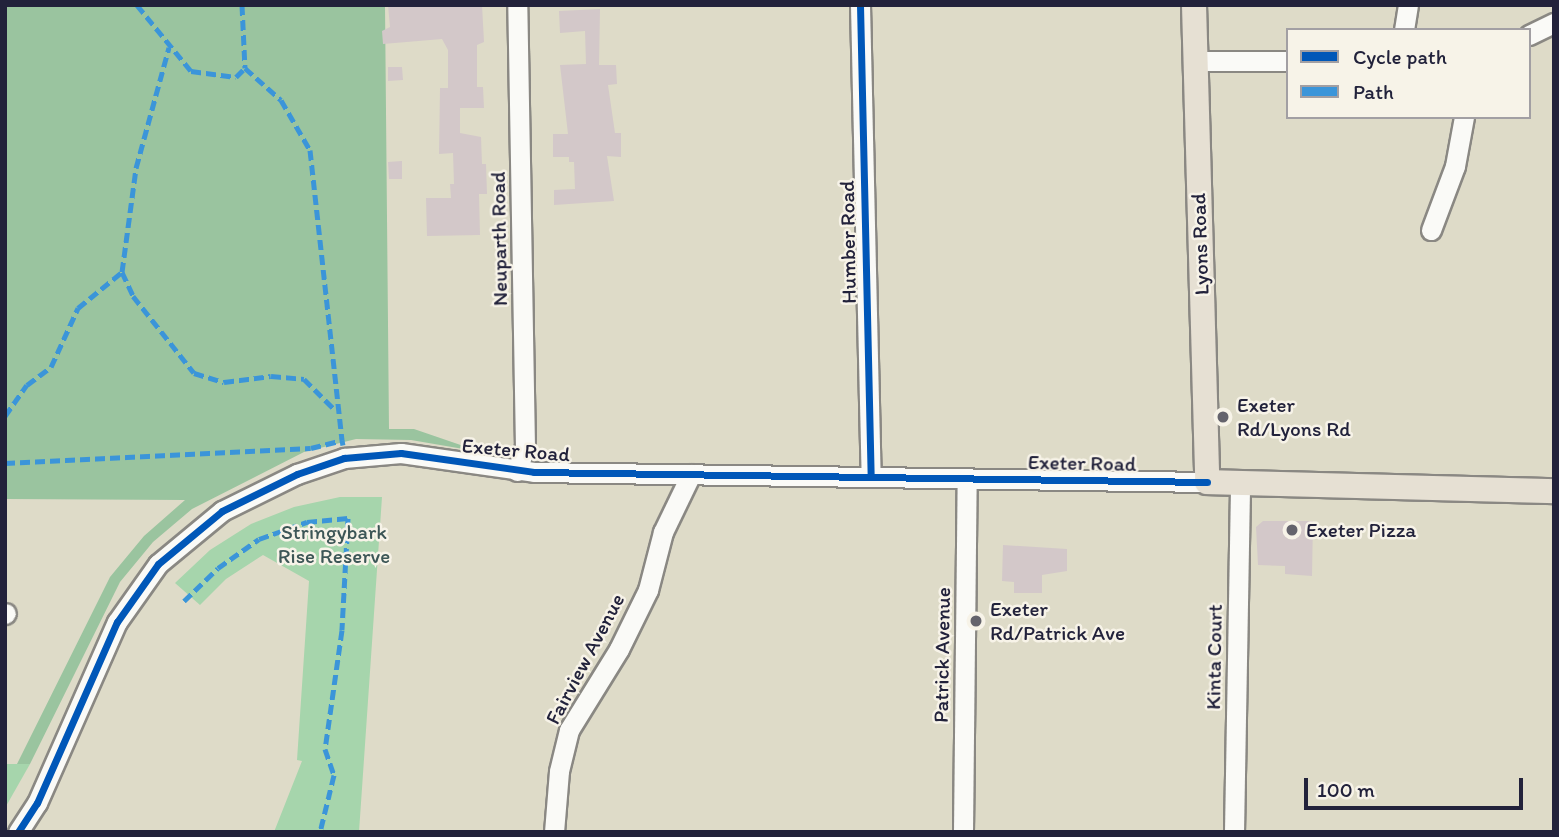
<!DOCTYPE html>
<html>
<head>
<meta charset="utf-8">
<style>
  body { margin:0 }
  #map { position:relative; width:1559px; height:837px; overflow:hidden; background:#dedbc8; font-family:Itim,sans-serif }
  div>[style] { position:absolute }
  .green>* { inset:0; background:#a6d5ac }
  .forest>* { inset:0; background:#9ac49f }
  .building>* { inset:0; background:#d3c8c9 }
  .roads { filter:drop-shadow(2px 0 #8a8883) drop-shadow(-2px 0 #8a8883) drop-shadow(0 2px #8a8883) drop-shadow(0 -2px #8a8883) }
  .minor>* { height:19px; margin:-9.5px; padding:0 9.5px; transform-origin:9.5px; border-radius:9.5px; background:#fafaf7 }
  .major>* { height:24px; margin:-12px; padding:0 12px; transform-origin:12px; border-radius:12px; background:#e6e0d3 }
  .quiet>* { height:5px; margin-top:-2.5px; transform-origin:0; background:repeating-linear-gradient(90deg,#3b95d9 0 10px,transparent 0 15px) }
  .cycleway>* { height:7px; margin:-3.5px; padding:0 3.5px; transform-origin:3.5px; border-radius:3.5px; background:#0057b8 }
  .dots>* { width:19px; height:19px; translate:-50% -50%; box-sizing:border-box; border:4px solid #f7f3e8; border-radius:50% }
  span { translate:-50% -50%; white-space:nowrap; text-align:center; line-height:1.15; -webkit-text-stroke:5px #f7f3e8; paint-order:stroke }
  .street-label { font-size:21px; color:#22223b }
  .poi-label { font-size:21px; color:#22223b }
  .left { translate:0 -50%; text-align:left }
  .park-label { font-size:21px; color:#3c5656 }
  .frame { position:absolute; inset:0; border:7px solid #22223b; pointer-events:none }
  .legend { position:absolute; left:1286px; top:28px; width:245px; height:91px; box-sizing:border-box; background:#f7f3e8; border:2px solid #a29fa3; margin:0; padding:9px 12px; list-style:none; font-size:21px; color:#22223b }
  .legend li { display:flex; align-items:center; gap:14px; height:35px }
  .legend b { width:35px; border:2px solid #a29fa3 }
  .scale { position:absolute; left:1304px; top:778px; width:219px; height:32px; box-sizing:border-box; border:4px solid #22223b; border-top:0; padding-left:9px; font-size:21px; line-height:24px; white-space:nowrap; color:#22223b; -webkit-text-stroke:5px #f7f3e8; paint-order:stroke }
</style>
</head>
<body>
<div id="map">
  <div class="green">
    <div style="clip-path:polygon(340px 497px,382px 497px,359px 832px,274px 832px,302px 761px,297px 760px,309px 581px,263px 555px,226px 579px,200px 605px,175px 583px,210px 550px,251px 524px,294px 507px)"></div>
    <div style="clip-path:polygon(5px 764px,30px 764px,5px 808px)"></div>
  </div>
  <div class="forest">
    <div style="clip-path:polygon(5px 5px,385px 5px,389px 429px,414px 429px,481px 452px,411px 440px,356px 439px,304px 452px,192px 509px,153px 542px,120px 582px,30px 764px,17px 764px,110px 577px,144px 536px,185px 500px,5px 499px)"></div>
  </div>
  <div class="building">
    <div style="clip-path:polygon(388px 5px,482px 5px,484px 42px,477px 45px,477px 87px,483px 87px,484px 108px,460px 108px,460px 133px,481px 137px,482px 164px,486px 164px,487px 194px,479px 194px,480px 235px,427px 236px,426px 198px,451px 198px,450px 184px,454px 184px,453px 153px,439px 154px,440px 88px,448px 88px,448px 50px,442px 39px,383px 44px,382px 31px,390px 27px)"></div>
    <div style="clip-path:polygon(600px 9px,599px 65px,616px 65px,617px 84px,608px 85px,615px 133px,621px 133px,621px 157px,607px 156px,614px 201px,554px 205px,554px 190px,575px 189px,574px 162px,569px 162px,569px 157px,553px 157px,553px 134px,568px 134px,560px 65px,586px 64px,585px 31px,560px 33px,559px 11px)"></div>
    <div style="clip-path:polygon(388px 67px,402px 67px,403px 80px,388px 81px)"></div>
    <div style="clip-path:polygon(402px 161px,402px 179px,389px 179px,388px 162px)"></div>
    <div style="clip-path:polygon(1263px 521px,1313px 521px,1312px 576px,1285px 574px,1285px 566px,1258px 565px,1256px 527px)"></div>
    <div style="clip-path:polygon(1003px 545px,1067px 549px,1067px 571px,1042px 575px,1042px 593px,1014px 593px,1014px 582px,1002px 581px)"></div>
  </div>
  <div class="roads">
    <div class="minor">
      <div style="left:860px;top:5px;width:472px;rotate:88.7deg"></div>
      <div style="left:1404px;top:30px;width:25px;rotate:-81deg"></div>
      <div style="left:1529px;top:35px;width:28px;rotate:-26deg"></div>
      <div style="left:1195px;top:61px;width:93px"></div>
      <div style="left:1431px;top:230px;width:68px;rotate:-69.4deg"></div>
      <div style="left:1455px;top:166px;width:50px;rotate:-79.6deg"></div>
      <div style="left:517px;top:471px;width:25px;rotate:-72deg"></div>
      <div style="left:525px;top:447px;width:442px;rotate:-91deg"></div>
      <div style="left:5px;top:614px;width:1px;rotate:-45deg"></div>
      <div style="left:18px;top:832px;width:35px;rotate:-57deg"></div>
      <div style="left:37px;top:803px;width:198px;rotate:-66.2deg"></div>
      <div style="left:117px;top:622px;width:71px;rotate:-54.7deg"></div>
      <div style="left:158px;top:564px;width:83px;rotate:-39.6deg"></div>
      <div style="left:222px;top:511px;width:84px;rotate:-26.3deg"></div>
      <div style="left:297px;top:474px;width:50px;rotate:-18.8deg"></div>
      <div style="left:344px;top:458px;width:57px;rotate:-5deg"></div>
      <div style="left:401px;top:453px;width:134px;rotate:8.1deg"></div>
      <div style="left:534px;top:472px;width:673px;rotate:0.85deg"></div>
      <div style="left:554px;top:832px;width:61px;rotate:-85.3deg"></div>
      <div style="left:559px;top:771px;width:42px;rotate:-76.3deg"></div>
      <div style="left:569px;top:730px;width:95px;rotate:-58.3deg"></div>
      <div style="left:619px;top:649px;width:66px;rotate:-63.8deg"></div>
      <div style="left:648px;top:590px;width:60px;rotate:-75.5deg"></div>
      <div style="left:663px;top:532px;width:64px;rotate:-64.2deg"></div>
      <div style="left:963px;top:832px;width:353px;rotate:-89.4deg"></div>
      <div style="left:1234px;top:832px;width:349px;rotate:-89deg"></div>
    </div>
    <div class="major">
      <div style="left:1194px;top:5px;width:477px;rotate:88.4deg"></div>
      <div style="left:1207px;top:482px;width:347px;rotate:1.5deg"></div>
    </div>
  </div>
  <div class="quiet">
    <div style="left:137px;top:5px;width:85px;rotate:50.7deg"></div>
    <div style="left:191px;top:71px;width:45px;rotate:7.6deg"></div>
    <div style="left:236px;top:77px;width:13px;rotate:-45deg"></div>
    <div style="left:242px;top:5px;width:63px;rotate:87.3deg"></div>
    <div style="left:245px;top:68px;width:48px;rotate:41.6deg"></div>
    <div style="left:281px;top:100px;width:58px;rotate:59.9deg"></div>
    <div style="left:310px;top:150px;width:292px;rotate:83.7deg"></div>
    <div style="left:122px;top:272px;width:26px;rotate:65deg"></div>
    <div style="left:133px;top:296px;width:98px;rotate:51.6deg"></div>
    <div style="left:194px;top:373px;width:31px;rotate:17deg"></div>
    <div style="left:224px;top:382px;width:47px;rotate:-7.3deg"></div>
    <div style="left:271px;top:376px;width:33px;rotate:5deg"></div>
    <div style="left:304px;top:379px;width:45px;rotate:45deg"></div>
    <div style="left:5px;top:416px;width:38px;rotate:-55deg"></div>
    <div style="left:27px;top:385px;width:30px;rotate:-37deg"></div>
    <div style="left:51px;top:367px;width:65px;rotate:-65.4deg"></div>
    <div style="left:78px;top:308px;width:57px;rotate:-39.3deg"></div>
    <div style="left:122px;top:272px;width:105px;rotate:-82.3deg"></div>
    <div style="left:136px;top:168px;width:125px;rotate:-74.7deg"></div>
    <div style="left:5px;top:463px;width:306px;rotate:-2.8deg"></div>
    <div style="left:311px;top:448px;width:32px;rotate:-14deg"></div>
    <div style="left:342px;top:440px;width:5px;rotate:79deg"></div>
    <div style="left:184px;top:601px;width:47px;rotate:-44.1deg"></div>
    <div style="left:218px;top:568px;width:50px;rotate:-35.3deg"></div>
    <div style="left:259px;top:539px;width:51px;rotate:-19.5deg"></div>
    <div style="left:307px;top:522px;width:41px;rotate:-5.6deg"></div>
    <div style="left:348px;top:518px;width:112px;rotate:93.1deg"></div>
    <div style="left:342px;top:630px;width:120px;rotate:98.1deg"></div>
    <div style="left:325px;top:749px;width:28px;rotate:71deg"></div>
    <div style="left:334px;top:775px;width:59px;rotate:103.8deg"></div>
  </div>
  <div class="cycleway">
    <div style="left:860px;top:5px;width:472px;rotate:88.7deg"></div>
    <div style="left:18px;top:832px;width:35px;rotate:-57deg"></div>
    <div style="left:37px;top:803px;width:198px;rotate:-66.2deg"></div>
    <div style="left:117px;top:622px;width:71px;rotate:-54.7deg"></div>
    <div style="left:158px;top:564px;width:83px;rotate:-39.6deg"></div>
    <div style="left:222px;top:511px;width:84px;rotate:-26.3deg"></div>
    <div style="left:297px;top:474px;width:50px;rotate:-18.8deg"></div>
    <div style="left:344px;top:458px;width:57px;rotate:-5deg"></div>
    <div style="left:401px;top:453px;width:134px;rotate:8.1deg"></div>
    <div style="left:534px;top:472px;width:673px;rotate:0.85deg"></div>
  </div>
  <div class="dots">
    <div style="left:1223px;top:417px;background:#64636c"></div>
    <div style="left:1292px;top:530px;background:#64636c"></div>
    <div style="left:976px;top:621px;background:#64636c"></div>
  </div>
  <div class="street-label">
    <span style="left:499px;top:239px;rotate:-91deg">Neuparth Road</span>
    <span style="left:848px;top:242px;rotate:-91deg">Humber Road</span>
    <span style="left:1200px;top:244px;rotate:-92deg">Lyons Road</span>
    <span style="left:516px;top:450px;rotate:5deg">Exeter Road</span>
    <span style="left:1082px;top:463px;rotate:1deg">Exeter Road</span>
    <span style="left:942px;top:655px;rotate:-89deg">Patrick Avenue</span>
    <span style="left:1214px;top:657px;rotate:-89deg">Kinta Court</span>
    <span style="left:585px;top:659px;rotate:-62deg">Fairview Avenue</span>
  </div>
  <div class="poi-label">
    <span class="left" style="left:1237px;top:417px">Exeter<br>Rd/Lyons Rd</span>
    <span class="left" style="left:1306px;top:530px">Exeter Pizza</span>
    <span class="left" style="left:990px;top:621px">Exeter<br>Rd/Patrick Ave</span>
  </div>
  <div class="park-label">
    <span style="left:334px;top:544px">Stringybark<br>Rise Reserve</span>
  </div>
  <div class="frame"></div>
  <ul class="legend">
  <li><b style="height:9px;background:#0057b8"></b>Cycle path</li>
  <li><b style="height:9px;background:#3b95d9"></b>Path</li>
  </ul>
  <div class="scale">100 m</div>
</div>
</body>
</html>
